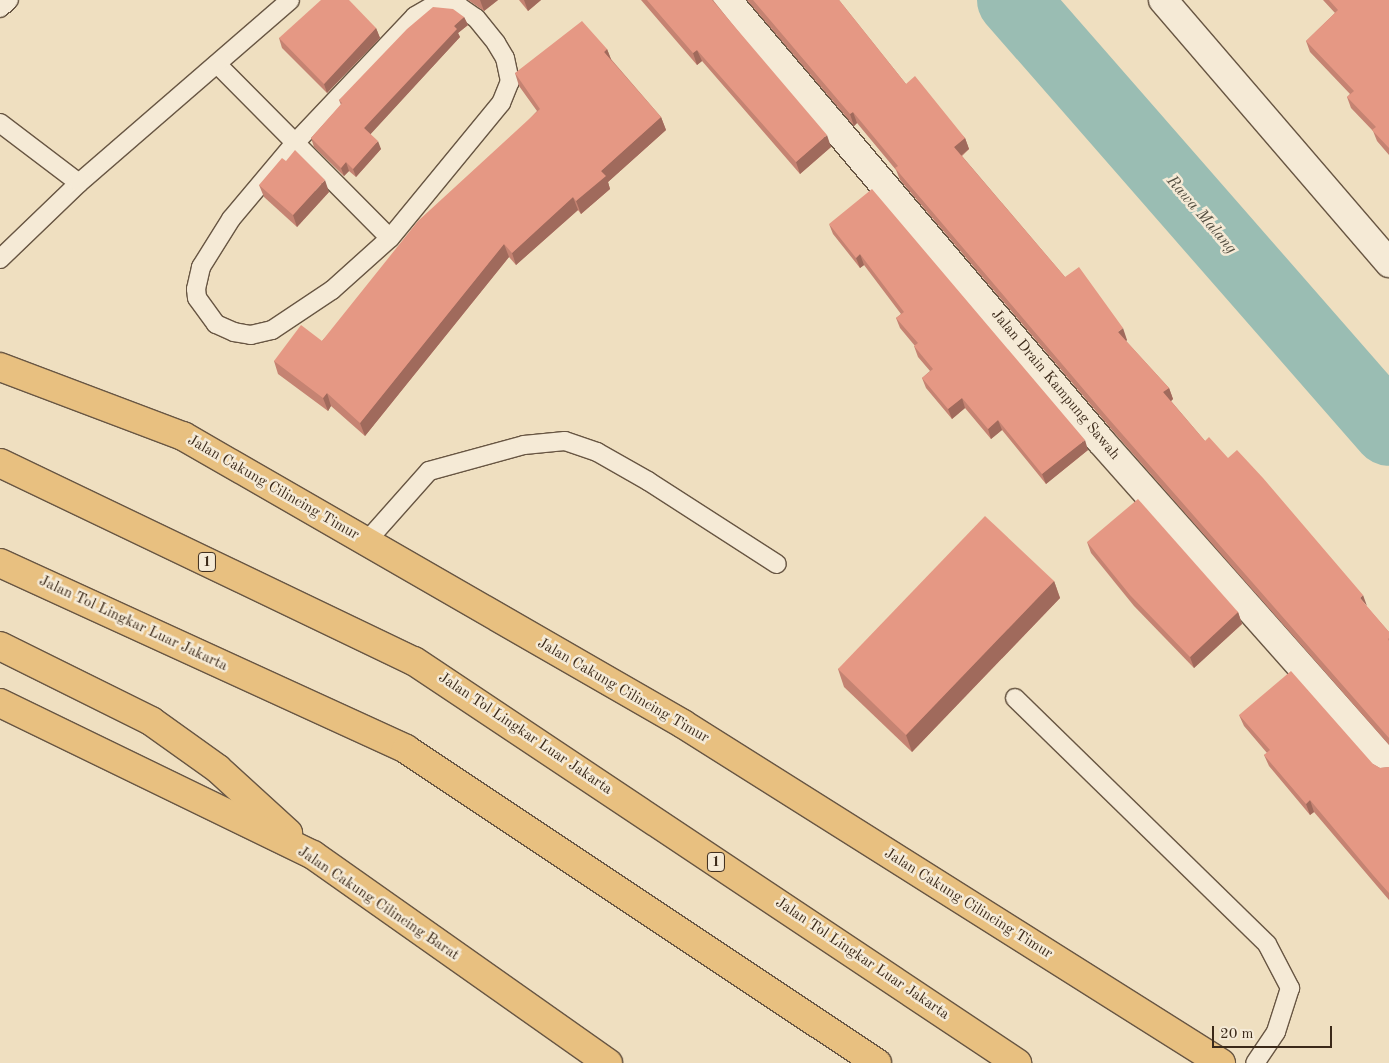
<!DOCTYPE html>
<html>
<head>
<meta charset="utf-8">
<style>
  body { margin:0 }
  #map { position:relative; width:1389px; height:1063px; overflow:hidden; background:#efdfc0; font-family:"Old Standard TT",serif }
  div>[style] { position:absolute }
  .river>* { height:72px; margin:-36px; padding:0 36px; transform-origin:36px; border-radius:36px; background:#9abdb3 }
  .roads { filter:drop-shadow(1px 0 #685643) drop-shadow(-1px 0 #685643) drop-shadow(0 1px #685643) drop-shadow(0 -1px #685643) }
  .lane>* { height:18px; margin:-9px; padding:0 9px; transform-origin:9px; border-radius:9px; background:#f5ead6 }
  .street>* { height:28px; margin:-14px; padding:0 14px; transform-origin:14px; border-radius:14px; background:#f5ead6 }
  .highway>* { height:28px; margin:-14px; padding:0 14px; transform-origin:14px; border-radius:14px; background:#e8c080 }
  .wall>* { inset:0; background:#c58372 }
  .shaded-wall>* { inset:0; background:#a06a5c }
  .building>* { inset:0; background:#e59884 }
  span { translate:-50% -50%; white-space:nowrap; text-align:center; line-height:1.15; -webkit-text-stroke:5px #f5ead6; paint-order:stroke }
  .shield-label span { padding:1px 4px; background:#f5ead6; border:1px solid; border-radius:4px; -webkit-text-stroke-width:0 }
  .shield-label { font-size:14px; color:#3b2919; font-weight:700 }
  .street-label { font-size:15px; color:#3b2919 }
  .water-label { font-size:16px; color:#534e40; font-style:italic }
  .scale { position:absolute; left:1212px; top:1026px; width:120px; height:22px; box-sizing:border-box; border:2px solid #3b2919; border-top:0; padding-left:6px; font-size:15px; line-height:18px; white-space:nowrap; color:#3b2919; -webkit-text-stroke:4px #f5ead6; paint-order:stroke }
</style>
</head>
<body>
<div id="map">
  <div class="river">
    <div style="left:1013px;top:0;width:571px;rotate:48.83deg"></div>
  </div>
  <div class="roads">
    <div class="lane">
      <div style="left:434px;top:5px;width:26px;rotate:4deg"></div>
      <div style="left:460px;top:7px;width:19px;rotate:35deg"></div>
      <div style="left:476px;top:18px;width:32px;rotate:51deg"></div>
      <div style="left:496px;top:43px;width:17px;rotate:59deg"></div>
      <div style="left:505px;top:58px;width:24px;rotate:78deg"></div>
      <div style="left:510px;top:81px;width:24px;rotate:112deg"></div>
      <div style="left:501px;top:103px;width:175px;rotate:129.4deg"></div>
      <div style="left:390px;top:238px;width:78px;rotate:138.1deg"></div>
      <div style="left:332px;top:290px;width:72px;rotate:146.3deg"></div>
      <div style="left:272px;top:330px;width:22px;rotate:167deg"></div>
      <div style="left:251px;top:335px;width:17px;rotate:-170deg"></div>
      <div style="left:234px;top:332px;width:20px;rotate:-156deg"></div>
      <div style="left:216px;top:324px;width:32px;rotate:-126deg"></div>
      <div style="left:197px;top:298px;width:9px;rotate:-96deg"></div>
      <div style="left:196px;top:289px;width:23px;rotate:-77deg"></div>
      <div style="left:201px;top:267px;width:57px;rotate:-58deg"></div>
      <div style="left:231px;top:219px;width:98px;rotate:-50deg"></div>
      <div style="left:294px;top:144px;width:176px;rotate:-46.6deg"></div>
      <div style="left:415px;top:16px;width:22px;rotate:-30deg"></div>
      <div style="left:0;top:8px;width:12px;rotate:-42deg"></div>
      <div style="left:217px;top:64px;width:245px;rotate:45.2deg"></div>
      <div style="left:0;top:123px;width:99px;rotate:37.2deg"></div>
      <div style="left:0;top:259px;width:110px;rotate:-43.9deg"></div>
      <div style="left:79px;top:183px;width:279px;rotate:-40.9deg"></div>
      <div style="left:366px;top:542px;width:95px;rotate:-48.4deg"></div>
      <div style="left:429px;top:471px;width:98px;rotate:-15.3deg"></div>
      <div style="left:524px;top:445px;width:41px;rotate:-5.6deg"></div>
      <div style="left:565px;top:441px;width:34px;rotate:19deg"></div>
      <div style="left:597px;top:452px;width:59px;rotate:29.6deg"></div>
      <div style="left:648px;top:481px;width:153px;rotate:32.8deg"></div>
      <div style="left:1015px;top:698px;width:352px;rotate:44.3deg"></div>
      <div style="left:1267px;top:944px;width:50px;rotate:62.4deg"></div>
      <div style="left:1290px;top:988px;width:46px;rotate:107.7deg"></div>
      <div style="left:1276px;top:1032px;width:37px;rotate:124deg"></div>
    </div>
    <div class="street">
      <div style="left:727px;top:0;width:577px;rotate:49.71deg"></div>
      <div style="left:1100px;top:440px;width:435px;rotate:48.4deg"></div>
      <div style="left:1163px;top:0;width:347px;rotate:49.3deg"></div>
    </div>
    <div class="highway">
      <div style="left:0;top:367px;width:196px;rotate:20.7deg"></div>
      <div style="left:183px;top:436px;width:577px;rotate:29.94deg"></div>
      <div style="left:683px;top:724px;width:636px;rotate:32.22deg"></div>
      <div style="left:0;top:463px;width:459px;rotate:25.6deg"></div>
      <div style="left:414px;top:661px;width:725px;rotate:33.69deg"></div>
      <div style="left:0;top:563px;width:447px;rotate:24.6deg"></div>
      <div style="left:406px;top:749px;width:566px;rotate:33.69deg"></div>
      <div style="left:0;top:646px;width:169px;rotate:26.4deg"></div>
      <div style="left:151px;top:721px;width:82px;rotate:35.6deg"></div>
      <div style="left:218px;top:769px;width:95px;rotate:42.4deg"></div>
      <div style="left:0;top:703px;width:348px;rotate:25.9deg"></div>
      <div style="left:313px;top:855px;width:361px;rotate:35.2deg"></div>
    </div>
  </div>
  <div class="wall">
    <div style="clip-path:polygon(468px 0,498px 0,484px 11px)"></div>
    <div style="clip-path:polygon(519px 0,541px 0,528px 11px)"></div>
    <div style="clip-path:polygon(641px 0,713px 0,831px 147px,800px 174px,702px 61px,697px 65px)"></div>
    <div style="clip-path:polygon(747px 0,839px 0,906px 84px,965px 138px,969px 149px,962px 156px,1065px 277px,1127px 340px,1126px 341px,1169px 388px,1173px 399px,1171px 401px,1205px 441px,1367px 607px,1389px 632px,1389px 745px,1112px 430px,900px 180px,896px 170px,857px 123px,854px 126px)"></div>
    <div style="clip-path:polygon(1323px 0,1389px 0,1389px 155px,1377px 141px,1373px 131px,1351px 108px,1347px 97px,1350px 94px,1310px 52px,1306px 41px,1335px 13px)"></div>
    <div style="clip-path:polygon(464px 17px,468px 25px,458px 33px,460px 37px,370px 134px,381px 149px,356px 177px,349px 171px,344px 176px,314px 147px,311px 138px,341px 105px,339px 100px)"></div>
    <div style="clip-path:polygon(376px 28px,380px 38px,327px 93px,282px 48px,279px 38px)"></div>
    <div style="clip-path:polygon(607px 49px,611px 59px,661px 117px,666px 130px,608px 182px,610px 189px,581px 214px,578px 210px,516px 265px,509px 257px,365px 436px,331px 406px,328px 411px,278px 374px,274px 361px,322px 341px,537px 111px,519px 86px,515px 73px)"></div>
    <div style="clip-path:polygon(259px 185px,329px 192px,297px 227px,264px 197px)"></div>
    <div style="clip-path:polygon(829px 224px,1088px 450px,1046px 484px,1002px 430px,991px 439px,965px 408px,952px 419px,926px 388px,922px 378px,930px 371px,918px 357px,914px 346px,915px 346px,900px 328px,896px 318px,901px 314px,864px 265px,860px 268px,833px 234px)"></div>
    <div style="clip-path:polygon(1087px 542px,1238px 612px,1242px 624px,1194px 668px,1134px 606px,1091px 553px)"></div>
    <div style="clip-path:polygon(1054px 581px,1060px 598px,912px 752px,844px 687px,838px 669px)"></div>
    <div style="clip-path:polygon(1239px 715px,1373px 764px,1380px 768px,1389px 767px,1389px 900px,1377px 886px,1314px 812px,1310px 815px,1269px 766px,1264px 755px,1267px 753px,1244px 726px)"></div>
  </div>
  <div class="shaded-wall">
    <div style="clip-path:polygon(480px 0,498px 0,484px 11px)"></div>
    <div style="clip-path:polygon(524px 0,541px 0,528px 11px)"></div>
    <div style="clip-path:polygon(464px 17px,468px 25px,458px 33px,460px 37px,368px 137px,364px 128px,454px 26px)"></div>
    <div style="clip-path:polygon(376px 28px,380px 38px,327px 93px,324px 84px)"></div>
    <div style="clip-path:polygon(607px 49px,612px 62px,604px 52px)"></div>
    <div style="clip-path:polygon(697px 50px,702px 61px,697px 65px,693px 53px)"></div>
    <div style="clip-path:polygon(853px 112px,857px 123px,854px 126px,850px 114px)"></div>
    <div style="clip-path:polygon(661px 117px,666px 130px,608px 182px,610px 189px,581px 214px,576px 201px,601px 171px)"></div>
    <div style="clip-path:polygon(827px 135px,831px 147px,800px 174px,796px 162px)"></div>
    <div style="clip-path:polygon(965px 138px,969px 149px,958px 158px,954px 147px)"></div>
    <div style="clip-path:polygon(378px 141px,381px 149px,356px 177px,353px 169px)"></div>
    <div style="clip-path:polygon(346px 162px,349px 171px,344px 176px,341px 168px)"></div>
    <div style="clip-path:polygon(325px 180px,329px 192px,297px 227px,293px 215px)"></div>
    <div style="clip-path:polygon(573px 197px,578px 210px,516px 265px,512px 253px)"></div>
    <div style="clip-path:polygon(504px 244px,509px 257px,365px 436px,360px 423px)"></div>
    <div style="clip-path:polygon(860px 254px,864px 265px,860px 268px,856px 258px)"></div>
    <div style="clip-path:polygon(1123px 328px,1127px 340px,1123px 344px,1118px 332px)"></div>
    <div style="clip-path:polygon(1169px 388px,1173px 399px,1168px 404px,1163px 392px)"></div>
    <div style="clip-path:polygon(327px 393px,331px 406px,328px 411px,323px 398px)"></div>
    <div style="clip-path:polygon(962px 398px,965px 408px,952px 419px,948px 409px)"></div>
    <div style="clip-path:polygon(998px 420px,1002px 430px,991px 439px,988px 429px)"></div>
    <div style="clip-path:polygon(1085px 440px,1088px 450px,1046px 484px,1042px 474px)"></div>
    <div style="clip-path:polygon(1054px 581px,1060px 598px,912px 752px,906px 735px)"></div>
    <div style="clip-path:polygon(1363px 595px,1367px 606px,1360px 598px)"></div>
    <div style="clip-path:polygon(1238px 612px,1242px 624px,1194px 668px,1190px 657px)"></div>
    <div style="clip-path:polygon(1310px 800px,1314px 812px,1310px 815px,1306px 804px)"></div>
  </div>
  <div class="building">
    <div style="clip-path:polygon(321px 0,349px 0,376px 28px,324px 84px,279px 38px)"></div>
    <div style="clip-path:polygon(647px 0,712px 0,827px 135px,796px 162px,697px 50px,693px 53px)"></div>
    <div style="clip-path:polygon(753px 0,839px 0,906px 84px,915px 76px,965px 138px,954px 147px,1065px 277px,1079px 267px,1123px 328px,1118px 332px,1169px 388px,1163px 392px,1205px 441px,1209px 437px,1228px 458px,1237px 450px,1263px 478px,1363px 595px,1360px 598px,1389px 632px,1389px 638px,1388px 639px,1389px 641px,1389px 738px,1108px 418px,895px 168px,898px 166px,853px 112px,850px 114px)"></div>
    <div style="clip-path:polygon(1329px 0,1389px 0,1389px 148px,1372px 130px,1376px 127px,1347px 97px,1354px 91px,1306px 41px,1338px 10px)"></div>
    <div style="clip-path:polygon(433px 7px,453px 9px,464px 17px,454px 26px,457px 29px,364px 128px,378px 141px,353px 169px,346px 162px,341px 168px,311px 138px,342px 103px,339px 100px,407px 29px)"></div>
    <div style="clip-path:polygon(582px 21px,607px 49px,604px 52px,661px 117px,601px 171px,606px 176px,576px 201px,573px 197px,512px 253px,504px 244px,360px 423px,327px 393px,323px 398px,274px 361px,301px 325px,322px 341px,418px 221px,540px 109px,515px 73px)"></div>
    <div style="clip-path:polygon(295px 150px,325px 180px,293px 215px,259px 185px,282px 158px,286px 161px)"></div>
    <div style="clip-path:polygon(872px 189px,1085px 440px,1042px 474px,998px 420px,988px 429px,962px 398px,948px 409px,922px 378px,933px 369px,914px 346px,918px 343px,896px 318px,904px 312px,860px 254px,856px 258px,829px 224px)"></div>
    <div style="clip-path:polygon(1138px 499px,1238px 612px,1190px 657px,1130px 595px,1087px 542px)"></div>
    <div style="clip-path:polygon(985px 516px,1054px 581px,906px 735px,838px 669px)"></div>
    <div style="clip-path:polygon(1291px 671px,1373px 764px,1380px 768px,1389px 767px,1389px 893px,1373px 875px,1310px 800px,1306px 804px,1264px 755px,1270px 750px,1239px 715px)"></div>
  </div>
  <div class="shield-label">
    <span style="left:207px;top:562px">1</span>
    <span style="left:716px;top:862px">1</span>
  </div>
  <div class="street-label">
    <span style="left:1055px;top:385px;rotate:50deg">Jalan Drain Kampung Sawah</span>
    <span style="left:273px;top:488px;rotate:30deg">Jalan Cakung Cilincing Timur</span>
    <span style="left:133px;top:624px;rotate:25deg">Jalan Tol Lingkar Luar Jakarta</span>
    <span style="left:623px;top:691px;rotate:30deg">Jalan Cakung Cilincing Timur</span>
    <span style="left:525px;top:734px;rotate:34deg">Jalan Tol Lingkar Luar Jakarta</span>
    <span style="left:378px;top:904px;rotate:34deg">Jalan Cakung Cilincing Barat</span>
    <span style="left:968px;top:904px;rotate:32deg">Jalan Cakung Cilincing Timur</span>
    <span style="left:862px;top:959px;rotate:34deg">Jalan Tol Lingkar Luar Jakarta</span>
  </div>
  <div class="water-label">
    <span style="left:1201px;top:215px;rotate:49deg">Rawa Malang</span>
  </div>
  <div class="scale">20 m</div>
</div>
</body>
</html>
